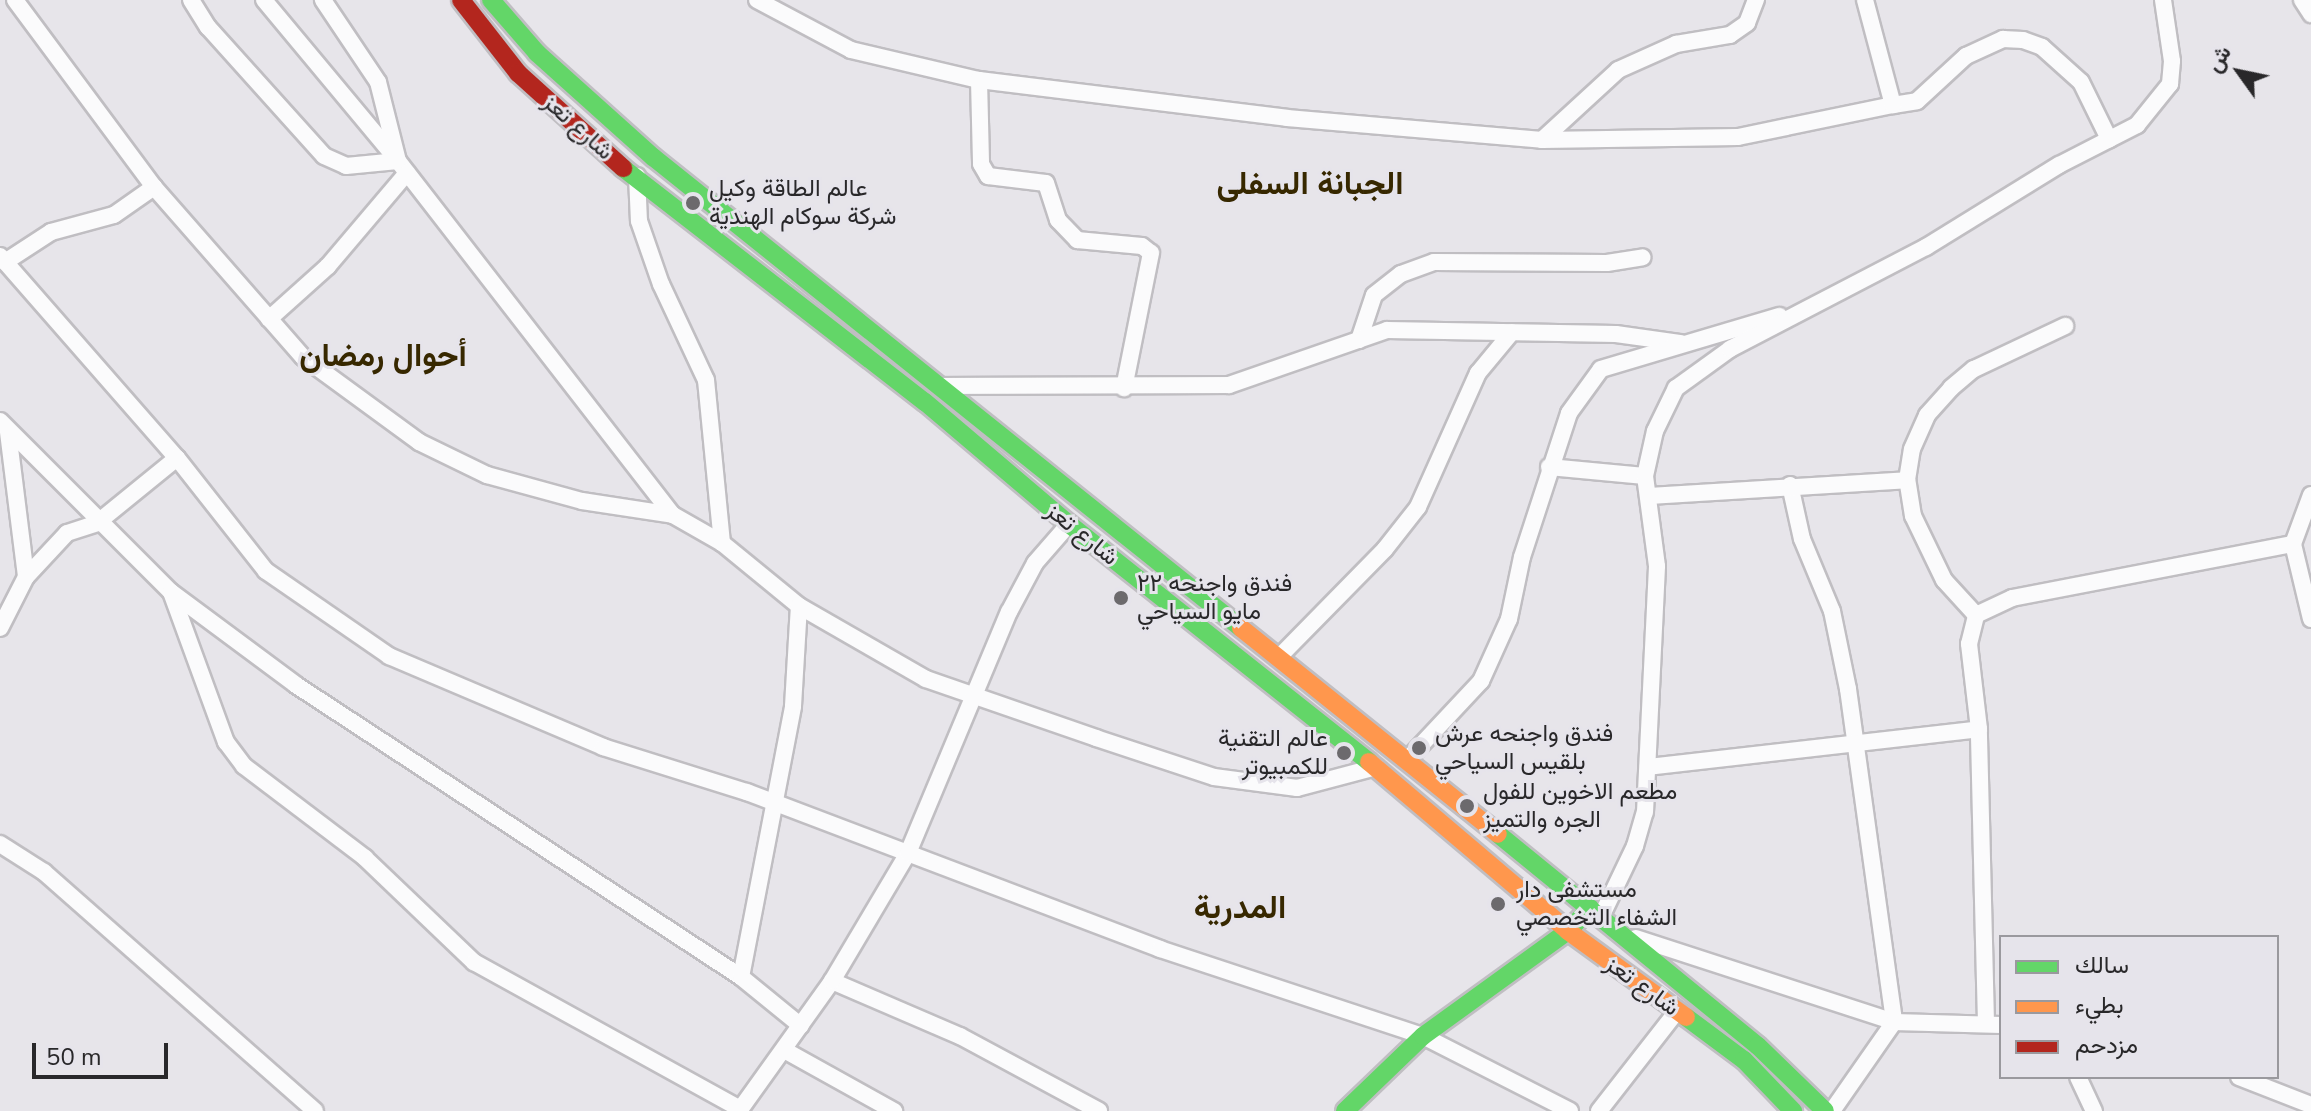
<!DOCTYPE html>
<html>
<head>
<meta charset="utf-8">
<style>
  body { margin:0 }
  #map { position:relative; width:2311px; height:1111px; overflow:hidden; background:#e7e5ea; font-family:"Nunito Sans",Vazirmatn,sans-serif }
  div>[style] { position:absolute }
  .roads { filter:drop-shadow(2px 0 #c0bec2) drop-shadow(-2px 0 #c0bec2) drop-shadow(0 2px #c0bec2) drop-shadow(0 -2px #c0bec2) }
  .street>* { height:16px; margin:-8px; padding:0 8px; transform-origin:8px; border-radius:8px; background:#fbfbfc }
  .fast>* { height:18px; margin:-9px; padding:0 9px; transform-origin:9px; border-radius:9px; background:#63d668 }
  .slow>* { height:18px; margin:-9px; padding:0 9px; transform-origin:9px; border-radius:9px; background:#ff974d }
  .jam>* { height:18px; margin:-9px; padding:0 9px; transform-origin:9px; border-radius:9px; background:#b3261e }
  .dots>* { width:22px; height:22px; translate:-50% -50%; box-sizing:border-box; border:4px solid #e6e4eb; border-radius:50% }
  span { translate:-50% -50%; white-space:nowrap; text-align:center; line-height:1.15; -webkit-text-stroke:6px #e6e4eb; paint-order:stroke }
  .street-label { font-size:24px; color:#29282a }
  .poi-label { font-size:24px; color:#29282a }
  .left { translate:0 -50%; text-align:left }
  .right { translate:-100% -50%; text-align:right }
  .district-label { font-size:32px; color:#372800; font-weight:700 }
  .legend { position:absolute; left:1999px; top:935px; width:280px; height:144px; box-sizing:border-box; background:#e6e4eb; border:2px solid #9a999e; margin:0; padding:10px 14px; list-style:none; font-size:24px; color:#29282a }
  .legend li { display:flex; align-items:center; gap:16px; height:40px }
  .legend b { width:40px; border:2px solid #9a999e }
  .north { position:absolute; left:2199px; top:32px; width:80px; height:80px; -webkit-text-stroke:6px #e6e4eb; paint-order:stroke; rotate:303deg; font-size:22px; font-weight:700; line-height:32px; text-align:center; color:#29282a }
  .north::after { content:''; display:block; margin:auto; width:28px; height:36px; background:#29282a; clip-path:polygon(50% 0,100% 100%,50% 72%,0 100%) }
  .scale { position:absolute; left:32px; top:1043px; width:136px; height:36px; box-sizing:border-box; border:4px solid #29282a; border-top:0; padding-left:10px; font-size:24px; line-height:28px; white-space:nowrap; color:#29282a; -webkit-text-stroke:6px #e6e4eb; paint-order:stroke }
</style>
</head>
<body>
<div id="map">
  <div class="roads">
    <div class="street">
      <div style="left:15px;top:0;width:233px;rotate:53.4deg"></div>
      <div style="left:154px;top:187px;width:226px;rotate:48.8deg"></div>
      <div style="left:303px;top:357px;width:144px;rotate:36.2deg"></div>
      <div style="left:419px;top:442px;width:76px;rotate:25.9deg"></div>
      <div style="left:487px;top:475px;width:98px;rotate:15.3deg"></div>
      <div style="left:582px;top:501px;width:92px;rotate:8.7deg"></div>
      <div style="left:673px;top:515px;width:56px;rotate:29.7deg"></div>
      <div style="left:722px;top:543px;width:99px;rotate:39.3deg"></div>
      <div style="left:799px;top:606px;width:146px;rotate:29.9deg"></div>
      <div style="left:926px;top:679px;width:180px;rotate:19.1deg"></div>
      <div style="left:1096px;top:738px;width:124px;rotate:18.3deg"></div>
      <div style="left:1214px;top:777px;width:84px;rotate:7.5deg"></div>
      <div style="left:1297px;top:788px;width:82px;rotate:-14.9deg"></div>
      <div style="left:191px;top:0;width:32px;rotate:58deg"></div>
      <div style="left:208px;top:27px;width:173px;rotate:48deg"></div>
      <div style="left:324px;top:156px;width:24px;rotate:24deg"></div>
      <div style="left:346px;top:166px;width:52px;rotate:-5.5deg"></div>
      <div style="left:398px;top:161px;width:81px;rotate:-104.2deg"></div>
      <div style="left:378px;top:82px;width:99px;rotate:-123.9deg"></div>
      <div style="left:264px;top:0;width:209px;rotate:50.2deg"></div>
      <div style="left:398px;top:161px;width:448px;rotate:52.2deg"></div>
      <div style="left:757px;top:0;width:106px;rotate:28deg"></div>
      <div style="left:851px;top:50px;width:131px;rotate:13.2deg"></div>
      <div style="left:979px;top:80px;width:310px;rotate:7deg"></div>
      <div style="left:1287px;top:118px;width:256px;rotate:4.9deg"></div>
      <div style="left:1542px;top:140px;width:196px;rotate:-0.9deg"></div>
      <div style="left:1738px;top:137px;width:158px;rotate:-11.7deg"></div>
      <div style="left:1893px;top:105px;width:24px;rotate:-9deg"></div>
      <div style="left:1917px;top:101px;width:67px;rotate:-42.6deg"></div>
      <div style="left:1966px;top:56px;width:41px;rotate:-24.7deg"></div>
      <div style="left:2003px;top:39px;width:20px;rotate:3deg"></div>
      <div style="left:2023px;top:40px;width:20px;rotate:20deg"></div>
      <div style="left:2042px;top:47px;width:52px;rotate:41.9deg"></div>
      <div style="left:2081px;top:82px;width:64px;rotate:63.8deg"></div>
      <div style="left:1865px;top:0;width:109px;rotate:75.1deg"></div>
      <div style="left:2302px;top:0;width:17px;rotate:57deg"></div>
      <div style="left:979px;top:80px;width:84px;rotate:88.6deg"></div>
      <div style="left:981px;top:164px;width:14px;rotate:60deg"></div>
      <div style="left:988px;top:176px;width:58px;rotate:6.9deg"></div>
      <div style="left:1046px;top:183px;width:39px;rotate:72deg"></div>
      <div style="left:1058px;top:220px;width:28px;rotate:46deg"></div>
      <div style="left:1077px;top:240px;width:65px;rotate:5.3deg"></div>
      <div style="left:1142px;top:246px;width:11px;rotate:38deg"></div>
      <div style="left:1151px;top:253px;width:138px;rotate:101.3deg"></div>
      <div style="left:1542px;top:140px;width:103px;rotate:-42.6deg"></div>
      <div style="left:1618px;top:70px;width:64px;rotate:-24.1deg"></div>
      <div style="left:1676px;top:44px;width:55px;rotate:-9.5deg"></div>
      <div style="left:1730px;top:35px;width:21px;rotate:-35deg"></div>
      <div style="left:1747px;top:23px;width:25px;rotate:-69deg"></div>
      <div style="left:637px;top:176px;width:45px;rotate:87.5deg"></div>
      <div style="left:639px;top:221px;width:67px;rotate:70.8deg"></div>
      <div style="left:661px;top:284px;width:106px;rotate:64.9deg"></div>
      <div style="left:706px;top:380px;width:164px;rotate:84.4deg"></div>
      <div style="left:0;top:256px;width:269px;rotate:48.8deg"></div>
      <div style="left:177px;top:458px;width:144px;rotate:51.8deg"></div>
      <div style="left:266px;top:571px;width:150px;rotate:34.6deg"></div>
      <div style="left:389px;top:656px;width:233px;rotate:23deg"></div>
      <div style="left:603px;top:747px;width:151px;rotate:17.4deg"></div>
      <div style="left:747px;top:792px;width:442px;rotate:20.8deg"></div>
      <div style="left:1160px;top:949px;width:277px;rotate:18.3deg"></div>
      <div style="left:1423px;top:1036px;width:165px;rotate:27deg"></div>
      <div style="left:5px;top:262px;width:55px;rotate:-33.1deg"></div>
      <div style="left:51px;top:232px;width:65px;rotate:-15.1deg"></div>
      <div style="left:114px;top:215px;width:49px;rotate:-35deg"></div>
      <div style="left:269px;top:319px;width:79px;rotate:-41.9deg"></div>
      <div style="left:328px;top:266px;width:122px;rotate:-49.7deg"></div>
      <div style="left:1359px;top:340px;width:47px;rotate:-71.6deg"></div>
      <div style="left:1374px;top:295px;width:34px;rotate:-38deg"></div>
      <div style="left:1401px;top:274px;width:35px;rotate:-20deg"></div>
      <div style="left:1434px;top:262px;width:173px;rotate:0.3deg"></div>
      <div style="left:1607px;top:263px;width:36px;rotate:-9deg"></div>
      <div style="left:939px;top:386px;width:290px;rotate:-0.2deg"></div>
      <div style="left:1229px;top:385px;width:167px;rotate:-19.2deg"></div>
      <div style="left:1387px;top:330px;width:229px;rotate:1deg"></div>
      <div style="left:1616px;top:334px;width:66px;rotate:7.9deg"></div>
      <div style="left:0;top:421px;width:242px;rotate:45deg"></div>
      <div style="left:171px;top:592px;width:160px;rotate:69.9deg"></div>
      <div style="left:226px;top:742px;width:30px;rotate:53deg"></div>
      <div style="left:244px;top:766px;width:152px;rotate:37.2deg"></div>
      <div style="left:365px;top:858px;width:151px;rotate:43.7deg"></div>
      <div style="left:474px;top:962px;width:304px;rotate:28.9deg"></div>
      <div style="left:8px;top:432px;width:146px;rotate:82.9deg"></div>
      <div style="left:1549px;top:467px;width:96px;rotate:5.4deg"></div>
      <div style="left:1790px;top:485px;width:55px;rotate:77.5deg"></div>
      <div style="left:1802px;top:539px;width:78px;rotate:67.4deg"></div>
      <div style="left:1832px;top:611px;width:80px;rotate:78.4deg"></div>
      <div style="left:1848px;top:689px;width:336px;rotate:82.1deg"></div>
      <div style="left:1894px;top:1022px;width:108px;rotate:124.9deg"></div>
      <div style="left:2311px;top:495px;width:52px;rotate:110.2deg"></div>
      <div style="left:2293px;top:544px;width:77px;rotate:76.5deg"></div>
      <div style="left:1649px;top:496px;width:258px;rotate:-3.5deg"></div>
      <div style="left:171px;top:592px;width:156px;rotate:36.6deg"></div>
      <div style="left:296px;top:685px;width:532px;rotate:33.27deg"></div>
      <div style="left:741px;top:977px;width:77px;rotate:39.2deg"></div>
      <div style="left:1976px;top:615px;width:47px;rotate:-132.4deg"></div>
      <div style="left:1944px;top:580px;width:71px;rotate:-115.8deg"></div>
      <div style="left:1913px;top:516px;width:36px;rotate:-99deg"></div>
      <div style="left:1907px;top:480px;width:31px;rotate:-81deg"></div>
      <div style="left:1912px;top:449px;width:37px;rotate:-66deg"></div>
      <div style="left:1927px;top:415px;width:36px;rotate:-48deg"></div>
      <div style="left:1951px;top:388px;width:30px;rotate:-40deg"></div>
      <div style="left:1974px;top:369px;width:101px;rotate:-25.3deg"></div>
      <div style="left:0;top:628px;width:57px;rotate:-63deg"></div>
      <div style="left:26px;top:577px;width:60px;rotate:-47deg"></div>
      <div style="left:67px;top:533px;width:32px;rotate:-18deg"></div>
      <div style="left:97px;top:523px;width:103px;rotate:-39.1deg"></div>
      <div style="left:1281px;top:655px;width:148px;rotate:-45.5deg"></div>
      <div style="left:1385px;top:549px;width:53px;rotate:-51.8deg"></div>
      <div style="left:1418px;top:507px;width:147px;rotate:-65.9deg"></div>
      <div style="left:1478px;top:373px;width:53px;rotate:-50.3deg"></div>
      <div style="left:1408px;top:759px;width:107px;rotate:-46.9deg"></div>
      <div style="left:1481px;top:681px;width:68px;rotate:-65.7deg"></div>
      <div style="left:1509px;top:619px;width:63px;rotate:-78.2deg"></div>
      <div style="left:1522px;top:557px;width:151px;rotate:-71.9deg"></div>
      <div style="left:1569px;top:413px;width:54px;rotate:-54deg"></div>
      <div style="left:1601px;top:369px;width:186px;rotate:-16.6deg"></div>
      <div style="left:1648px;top:767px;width:333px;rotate:-6.5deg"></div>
      <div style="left:0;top:844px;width:52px;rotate:32.5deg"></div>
      <div style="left:44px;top:872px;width:361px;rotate:41.4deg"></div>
      <div style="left:1601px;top:917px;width:79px;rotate:-64.4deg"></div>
      <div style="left:1635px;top:846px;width:35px;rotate:-74deg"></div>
      <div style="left:1645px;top:812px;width:246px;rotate:-87.2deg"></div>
      <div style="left:1657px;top:566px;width:91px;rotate:-97.6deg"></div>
      <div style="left:1645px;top:476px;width:46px;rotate:-77.5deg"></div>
      <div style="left:1655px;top:431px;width:48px;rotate:-64deg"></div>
      <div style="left:1676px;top:388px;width:67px;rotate:-35.8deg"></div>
      <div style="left:1730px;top:349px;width:221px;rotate:-27.5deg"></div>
      <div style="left:1926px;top:247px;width:156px;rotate:-31.7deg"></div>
      <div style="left:2059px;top:165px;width:88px;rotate:-27.1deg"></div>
      <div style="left:2137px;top:125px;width:53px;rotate:-51.2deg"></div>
      <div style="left:2170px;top:84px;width:23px;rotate:-85deg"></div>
      <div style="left:2172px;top:61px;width:62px;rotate:-98.4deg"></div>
      <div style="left:1636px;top:938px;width:271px;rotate:18deg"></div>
      <div style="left:1894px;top:1022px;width:107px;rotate:1.6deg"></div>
      <div style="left:741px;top:977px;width:276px;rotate:-79.1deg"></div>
      <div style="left:793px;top:706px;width:100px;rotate:-86.6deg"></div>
      <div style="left:832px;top:981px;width:139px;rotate:23.3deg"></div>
      <div style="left:960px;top:1036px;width:158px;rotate:28.3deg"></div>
      <div style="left:1986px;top:1023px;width:294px;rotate:-91.4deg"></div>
      <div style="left:1979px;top:729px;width:86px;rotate:-96.7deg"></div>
      <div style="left:1969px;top:644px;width:30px;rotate:-76deg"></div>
      <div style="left:1976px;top:615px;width:40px;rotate:-25deg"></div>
      <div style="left:2012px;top:598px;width:286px;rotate:-10.9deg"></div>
      <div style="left:786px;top:1051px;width:124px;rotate:29.1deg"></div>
      <div style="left:2078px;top:1077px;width:38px;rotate:65deg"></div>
      <div style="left:2239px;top:1077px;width:77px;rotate:21.3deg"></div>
      <div style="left:739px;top:1111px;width:160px;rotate:-54.4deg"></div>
      <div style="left:832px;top:981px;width:149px;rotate:-59.3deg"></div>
      <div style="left:908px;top:853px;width:261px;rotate:-67.3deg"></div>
      <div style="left:1009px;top:612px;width:55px;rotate:-62deg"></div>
      <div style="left:1035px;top:563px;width:52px;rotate:-48.9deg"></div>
      <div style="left:1599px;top:1111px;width:127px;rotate:-52deg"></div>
    </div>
    <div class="fast">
      <div style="left:491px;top:0;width:70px;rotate:49deg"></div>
      <div style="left:537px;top:53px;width:156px;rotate:41.9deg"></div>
      <div style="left:653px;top:157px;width:753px;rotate:38.7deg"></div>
      <div style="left:623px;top:168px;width:382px;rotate:37.8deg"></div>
      <div style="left:925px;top:402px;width:189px;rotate:40.3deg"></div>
      <div style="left:1069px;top:524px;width:383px;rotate:38.4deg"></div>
      <div style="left:1498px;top:834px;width:335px;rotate:39.2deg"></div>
      <div style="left:1758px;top:1046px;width:93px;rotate:44.1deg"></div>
      <div style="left:1686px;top:1017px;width:72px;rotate:36.6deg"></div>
      <div style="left:1744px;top:1060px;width:71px;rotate:46.1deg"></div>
      <div style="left:1345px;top:1111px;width:108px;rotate:-43.9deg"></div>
      <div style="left:1423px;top:1036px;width:179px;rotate:-35.9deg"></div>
      <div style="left:1568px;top:931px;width:32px;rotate:-46deg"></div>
    </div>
    <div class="slow">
      <div style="left:1241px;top:628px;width:329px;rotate:38.7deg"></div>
      <div style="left:1369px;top:762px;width:261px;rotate:40.3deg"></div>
      <div style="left:1568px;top:931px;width:146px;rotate:36.1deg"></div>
    </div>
    <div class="jam">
      <div style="left:461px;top:0;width:93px;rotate:52deg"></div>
      <div style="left:518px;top:73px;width:142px;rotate:42.1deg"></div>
    </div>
  </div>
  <div class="dots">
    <div style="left:693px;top:203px;background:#6c6a6d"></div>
    <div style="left:1121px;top:598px;background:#6c6a6d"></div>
    <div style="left:1419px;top:748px;background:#6c6a6d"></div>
    <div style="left:1344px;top:753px;background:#6c6a6d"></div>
    <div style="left:1467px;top:806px;background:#6c6a6d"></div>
    <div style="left:1498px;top:904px;background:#6c6a6d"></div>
  </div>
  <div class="street-label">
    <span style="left:578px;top:127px;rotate:42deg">شارع تعز</span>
    <span style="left:1082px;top:534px;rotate:39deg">شارع تعز</span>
    <span style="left:1642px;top:986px;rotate:36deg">شارع تعز</span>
  </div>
  <div class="poi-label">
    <span class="left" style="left:709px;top:203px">عالم الطاقة وكيل<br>شركة سوكام الهندية</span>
    <span class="left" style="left:1137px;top:598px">فندق واجنحه ٢٢<br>مايو السياحي</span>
    <span class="left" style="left:1435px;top:748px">فندق واجنحه عرش<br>بلقيس السياحي</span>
    <span class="right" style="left:1328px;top:753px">عالم التقنية<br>للكمبيوتر</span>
    <span class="left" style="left:1483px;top:806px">مطعم الاخوين للفول<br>الجره والتميز</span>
    <span class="left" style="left:1516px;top:904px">مستشفى دار<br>الشفاء التخصصي</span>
  </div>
  <div class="district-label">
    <span style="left:1310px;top:184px">الجبانة السفلى</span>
    <span style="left:383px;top:356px">أحوال رمضان</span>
    <span style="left:1240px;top:908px">المدرية</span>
  </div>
  <ul class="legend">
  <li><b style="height:10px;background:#63d668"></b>سالك</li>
  <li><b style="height:10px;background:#ff974d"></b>بطيء</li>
  <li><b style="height:10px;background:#b3261e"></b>مزدحم</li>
  </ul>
  <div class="north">ش</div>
  <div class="scale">50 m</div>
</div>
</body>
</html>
